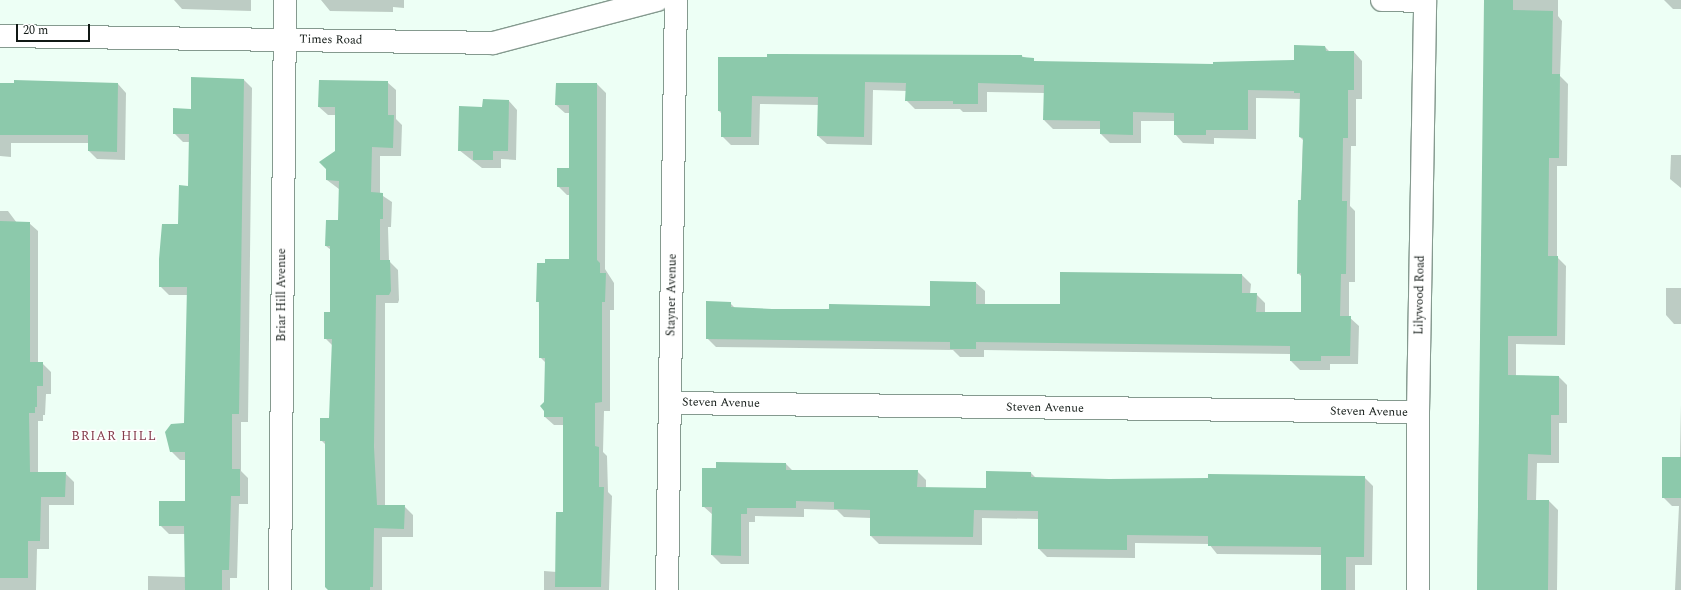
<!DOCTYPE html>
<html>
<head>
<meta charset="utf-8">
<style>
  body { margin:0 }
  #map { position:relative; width:1681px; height:590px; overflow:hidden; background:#edfff5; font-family:Spectral,serif }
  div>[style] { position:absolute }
  .shadow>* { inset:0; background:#0003 }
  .building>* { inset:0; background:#8cc9ab }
  .roads { filter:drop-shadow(1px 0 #859a8f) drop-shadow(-1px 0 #859a8f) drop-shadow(0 1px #859a8f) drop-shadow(0 -1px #859a8f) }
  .street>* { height:22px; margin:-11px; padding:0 11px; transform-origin:11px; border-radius:11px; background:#fff }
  span { translate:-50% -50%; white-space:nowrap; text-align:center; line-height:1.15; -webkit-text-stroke:3px #fff; paint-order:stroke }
  .street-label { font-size:12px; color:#101814 }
  .neighbourhood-label { font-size:13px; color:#853d4c; letter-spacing:1px }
  .scale { position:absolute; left:16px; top:24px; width:74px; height:18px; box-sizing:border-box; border:2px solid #101814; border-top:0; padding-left:5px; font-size:12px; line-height:14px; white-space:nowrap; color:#101814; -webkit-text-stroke:3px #fff; paint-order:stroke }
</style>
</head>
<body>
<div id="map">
  <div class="shadow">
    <div style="clip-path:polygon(174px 0,251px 0,251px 11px,182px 9px)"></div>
    <div style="clip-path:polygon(321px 0,404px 0,404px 8px,393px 7px,393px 12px,330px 11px)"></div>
    <div style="clip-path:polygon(1485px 0,1558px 0,1558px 16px,1562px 21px,1560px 76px,1568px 84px,1567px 166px,1557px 166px,1557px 257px,1566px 266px,1565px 345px,1516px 344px,1516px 376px,1559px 377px,1567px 385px,1567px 423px,1559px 423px,1559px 463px,1537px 463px,1536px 501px,1549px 501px,1558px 510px,1557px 590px,1477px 590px)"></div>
    <div style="clip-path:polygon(1664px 0,1681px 0,1681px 9px,1673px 9px)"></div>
    <div style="clip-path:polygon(1325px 47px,1330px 52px,1354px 52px,1362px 61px,1362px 99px,1356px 99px,1356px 146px,1351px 146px,1350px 206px,1355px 211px,1355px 282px,1349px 282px,1349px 317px,1359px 326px,1358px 364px,1330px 364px,1330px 370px,1300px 370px,1291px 361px,1291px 354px,984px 350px,984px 357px,960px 357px,953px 350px,716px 347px,707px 338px,730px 303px,736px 309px,772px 310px,931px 307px,976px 283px,985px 291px,985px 305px,1061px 305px,1242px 275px,1251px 284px,1250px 294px,1256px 294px,1265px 303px,1265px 313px,1302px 313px,1302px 277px,1298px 273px,1303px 140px,1300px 137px,1301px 99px,1256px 98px,1256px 139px,1214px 138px,1214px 144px,1183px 143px,1175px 134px,1175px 121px,1141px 121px,1141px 143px,1110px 143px,1101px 134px,1101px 129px,1053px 129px,1044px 120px,1045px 93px,987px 92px,987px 112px,963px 112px,960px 109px,915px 109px,906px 100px,907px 91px,873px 90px,872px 145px,827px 144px,818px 136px,819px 105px,760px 104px,759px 145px,731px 145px,722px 136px,722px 114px,719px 111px,719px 58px,1021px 56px,1037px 62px,1214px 65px,1295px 61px)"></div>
    <div style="clip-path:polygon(244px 80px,252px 88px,248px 422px,241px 422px,241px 471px,248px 478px,248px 504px,239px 504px,237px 578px,230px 578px,230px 590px,148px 590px,148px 576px,186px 577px,186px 534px,169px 534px,160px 525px,186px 502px,186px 460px,180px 460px,171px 451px,185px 424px,188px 295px,169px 295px,160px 286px,189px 187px,190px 142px,183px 142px,174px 133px,192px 110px)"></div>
    <div style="clip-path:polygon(387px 82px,396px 90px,396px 119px,402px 125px,401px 156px,380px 156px,380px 194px,392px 202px,391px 227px,388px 227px,389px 261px,398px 270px,399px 300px,398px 303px,385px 303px,385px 506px,404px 506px,413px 515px,413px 537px,382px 537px,382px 590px,328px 590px,326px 445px,321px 440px,330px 419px,333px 346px,325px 338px,331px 313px,331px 250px,326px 246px,339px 221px,339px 189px,327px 180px,336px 152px,336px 115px,328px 115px,319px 107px)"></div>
    <div style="clip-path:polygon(0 84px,118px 84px,126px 93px,125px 160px,97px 159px,89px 151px,89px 143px,11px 143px,11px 157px,0 156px)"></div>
    <div style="clip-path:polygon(557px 84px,597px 84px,606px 93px,605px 269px,614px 283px,614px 310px,610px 310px,610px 411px,604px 411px,603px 452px,607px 456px,608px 492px,612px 496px,609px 590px,544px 590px,544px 571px,557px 572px,564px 513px,564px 425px,554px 425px,545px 417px,546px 363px,540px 357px,538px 264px,570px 260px,570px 195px,567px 195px,558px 186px,570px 169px,570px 113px,565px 113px,556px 105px)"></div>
    <div style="clip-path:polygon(509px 101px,517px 110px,516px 160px,501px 159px,501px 168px,482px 168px,459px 150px)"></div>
    <div style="clip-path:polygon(1671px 155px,1681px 155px,1681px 188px,1670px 179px)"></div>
    <div style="clip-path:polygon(0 211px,8px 211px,17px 223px,29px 223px,38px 231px,38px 363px,42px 363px,51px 372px,51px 394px,46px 394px,45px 415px,43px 415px,43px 421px,38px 421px,38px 473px,65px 473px,74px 482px,74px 505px,49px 505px,49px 549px,37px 549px,36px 590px,0 590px)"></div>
    <div style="clip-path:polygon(1666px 288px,1681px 288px,1681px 324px,1674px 324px,1666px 315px)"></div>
    <div style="clip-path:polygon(1681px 404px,1681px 590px,1675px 590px,1679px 506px,1672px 506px,1663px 497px,1680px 458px)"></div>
    <div style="clip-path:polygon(786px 464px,793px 471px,917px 471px,926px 480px,926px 488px,987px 489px,1031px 473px,1036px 478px,1109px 480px,1364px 477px,1373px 486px,1372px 565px,1355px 565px,1355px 590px,1322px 590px,1322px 555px,1217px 554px,1209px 544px,1135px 543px,1135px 558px,1047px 557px,1039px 549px,1039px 519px,982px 518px,982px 545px,879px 544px,871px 536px,871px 518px,844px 517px,837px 510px,804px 509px,804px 517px,755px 516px,755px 522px,749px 522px,749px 564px,721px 564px,712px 555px,713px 515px,703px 506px)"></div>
  </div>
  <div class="building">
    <div style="clip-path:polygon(1484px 0,1513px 0,1513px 10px,1553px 11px,1552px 74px,1560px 74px,1559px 158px,1549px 158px,1548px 256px,1558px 256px,1557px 336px,1508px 336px,1508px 375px,1559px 376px,1559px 415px,1551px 415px,1551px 455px,1528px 454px,1527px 500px,1549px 500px,1548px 590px,1477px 590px)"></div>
    <div style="clip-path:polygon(1294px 45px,1325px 46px,1326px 51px,1354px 51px,1354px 90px,1348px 90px,1348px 138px,1343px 138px,1342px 201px,1347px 201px,1346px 274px,1341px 274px,1340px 316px,1351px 316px,1350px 356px,1321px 356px,1321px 361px,1290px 361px,1290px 346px,976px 342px,976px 349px,950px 349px,950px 342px,706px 339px,706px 301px,731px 302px,731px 307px,772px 309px,829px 309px,829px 304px,930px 306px,930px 281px,976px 282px,976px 304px,1060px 304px,1060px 272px,1242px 274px,1242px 293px,1257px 293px,1256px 312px,1301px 312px,1301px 273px,1297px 274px,1298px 200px,1301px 200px,1303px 138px,1299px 137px,1300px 93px,1294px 93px,1294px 91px,1248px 90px,1248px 130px,1206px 130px,1206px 135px,1174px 135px,1174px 113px,1133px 112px,1133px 135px,1100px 134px,1100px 121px,1043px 120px,1044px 85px,978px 83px,978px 104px,953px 104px,953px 101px,905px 101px,906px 83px,865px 82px,864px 137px,817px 136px,818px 97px,752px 96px,751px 137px,721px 137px,721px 111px,718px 111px,718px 57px,767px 57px,767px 54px,781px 54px,1022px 55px,1022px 57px,1034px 58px,1034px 61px,1213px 64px,1213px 62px,1294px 60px)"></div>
    <div style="clip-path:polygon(191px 77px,244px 79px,239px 414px,232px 414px,232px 469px,240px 469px,240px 496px,231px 496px,229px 570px,222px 570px,222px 590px,185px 590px,184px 526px,159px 526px,159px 501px,185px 501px,185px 452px,170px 452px,165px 432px,171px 424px,184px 423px,187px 287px,159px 287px,159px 259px,162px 224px,178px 224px,179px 185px,188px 186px,189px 134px,173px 134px,173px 108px,191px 109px)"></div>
    <div style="clip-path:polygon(14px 80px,118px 83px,117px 152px,88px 151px,88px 135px,0 135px,0 83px,14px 83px)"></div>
    <div style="clip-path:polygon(319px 80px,388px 81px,388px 115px,394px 115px,393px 148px,372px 147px,371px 192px,383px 193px,383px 219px,380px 219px,380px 260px,390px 260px,391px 291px,389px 295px,376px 295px,374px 447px,377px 505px,405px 505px,404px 529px,374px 528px,373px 587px,370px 587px,370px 590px,328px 590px,325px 587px,325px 441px,320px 441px,320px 418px,329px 418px,332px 339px,324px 339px,324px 312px,330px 312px,330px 246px,325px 246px,326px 220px,338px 220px,339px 181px,326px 180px,326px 169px,319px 162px,335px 151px,335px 107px,318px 107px)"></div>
    <div style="clip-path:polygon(556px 83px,597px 83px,597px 260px,600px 263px,600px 273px,606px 273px,605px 302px,602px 302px,602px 402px,595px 403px,595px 446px,599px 447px,599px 487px,604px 487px,601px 587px,555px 587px,556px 512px,563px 512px,563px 417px,544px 417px,544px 411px,540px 406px,544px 402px,545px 358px,539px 358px,539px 302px,536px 302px,537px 263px,545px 263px,545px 259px,569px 259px,569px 187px,557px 187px,557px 168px,569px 168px,569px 105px,555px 105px)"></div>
    <div style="clip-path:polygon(483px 99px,509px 100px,508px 151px,493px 151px,493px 160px,473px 160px,473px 151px,458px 151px,459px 106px,482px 107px)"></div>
    <div style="clip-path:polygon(0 221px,30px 222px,30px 362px,43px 362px,43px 386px,37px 386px,37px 407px,35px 407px,35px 413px,29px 413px,30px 472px,66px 472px,65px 497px,41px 497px,40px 541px,28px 541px,28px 578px,0 578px)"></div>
    <div style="clip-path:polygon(1662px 457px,1681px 457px,1681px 498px,1662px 498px)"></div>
    <div style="clip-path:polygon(716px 462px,786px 463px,786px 470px,918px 470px,917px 487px,986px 488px,986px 471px,1031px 472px,1031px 477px,1109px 479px,1208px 478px,1208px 474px,1365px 476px,1364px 557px,1346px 557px,1346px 590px,1321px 590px,1321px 547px,1208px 546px,1208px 536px,1127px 535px,1127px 550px,1038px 549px,1038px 511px,974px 510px,973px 537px,870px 536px,870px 510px,834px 509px,834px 502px,796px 501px,796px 508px,747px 508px,747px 514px,741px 514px,741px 556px,711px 555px,712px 507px,702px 507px,702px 468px,716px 468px)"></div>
  </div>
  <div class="roads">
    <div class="street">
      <div style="left:1382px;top:0;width:43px;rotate:1.3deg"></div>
      <div style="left:0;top:36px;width:493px;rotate:0.8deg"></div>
      <div style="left:493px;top:43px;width:170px;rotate:-14.7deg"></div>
      <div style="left:671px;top:403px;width:747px;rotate:0.69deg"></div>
      <div style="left:280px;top:590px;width:590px;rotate:-89.51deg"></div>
      <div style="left:667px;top:590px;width:590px;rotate:-89.13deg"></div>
      <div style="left:1418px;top:590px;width:178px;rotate:-90deg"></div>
      <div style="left:1418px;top:412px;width:412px;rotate:-89deg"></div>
    </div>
  </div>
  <div class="street-label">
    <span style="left:331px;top:40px;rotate:1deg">Times Road</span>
    <span style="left:282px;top:295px;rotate:-90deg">Briar Hill Avenue</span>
    <span style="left:672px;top:295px;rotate:-89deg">Stayner Avenue</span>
    <span style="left:1420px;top:295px;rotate:-89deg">Lilywood Road</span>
    <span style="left:721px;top:403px;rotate:1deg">Steven Avenue</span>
    <span style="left:1045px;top:408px;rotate:1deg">Steven Avenue</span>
    <span style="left:1369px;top:412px;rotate:1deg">Steven Avenue</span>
  </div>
  <div class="neighbourhood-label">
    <span style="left:114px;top:436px">BRIAR HILL</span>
  </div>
  <div class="scale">20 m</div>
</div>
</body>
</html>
